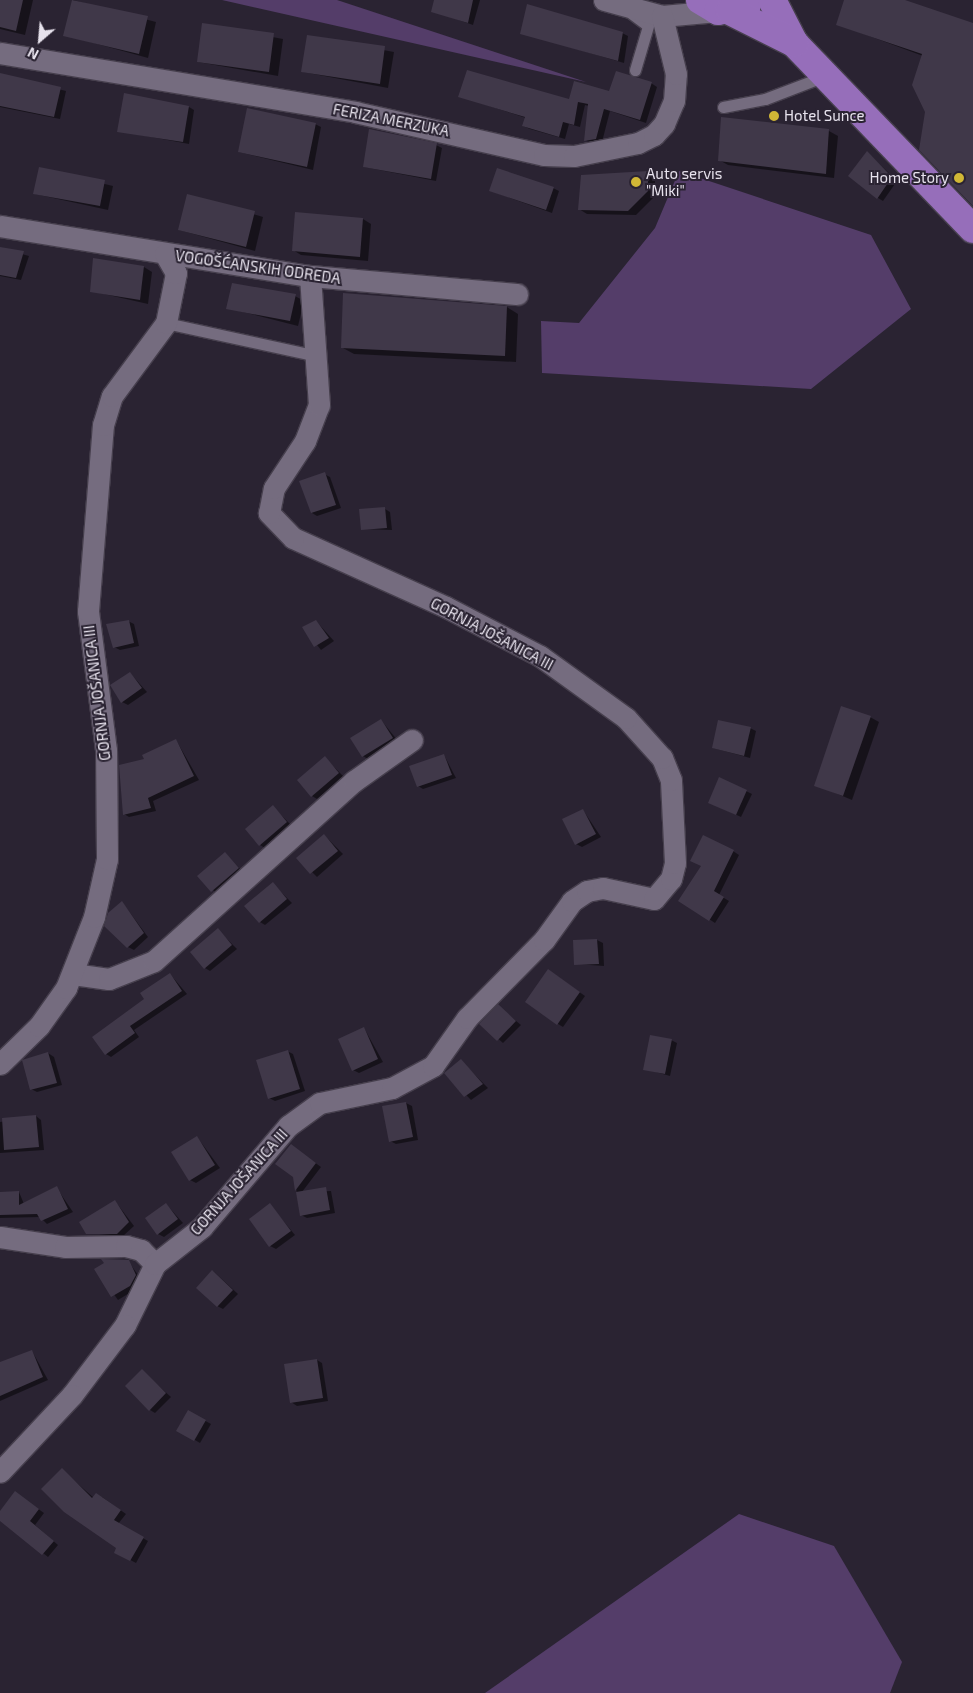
<!DOCTYPE html>
<html>
<head>
<meta charset="utf-8">
<style>
  body { margin:0 }
  #map { position:relative; width:973px; height:1693px; overflow:hidden; background:#2a2332; font-family:"Exo 2",sans-serif }
  div>[style] { position:absolute }
  .green>* { inset:0; background:#543d69 }
  .shadow>* { inset:0; background:#0007 }
  .building>* { inset:0; background:#403849 }
  .roads { filter:drop-shadow(1px 0 #463f4d) drop-shadow(-1px 0 #463f4d) drop-shadow(0 1px #463f4d) drop-shadow(0 -1px #463f4d) }
  .service>* { height:11px; margin:-5.5px; padding:0 5.5px; transform-origin:5.5px; border-radius:5.5px; background:#756c7f }
  .minor>* { height:21px; margin:-10.5px; padding:0 10.5px; transform-origin:10.5px; border-radius:10.5px; background:#756c7f }
  .primary>* { height:28px; margin:-14px; padding:0 14px; transform-origin:14px; border-radius:14px; background:#966eba }
  .dots>* { width:14px; height:14px; translate:-50% -50%; box-sizing:border-box; border:2px solid #2a2332; border-radius:50% }
  span { translate:-50% -50%; white-space:nowrap; text-align:center; line-height:1.15; -webkit-text-stroke:4px #2a2332; paint-order:stroke }
  .poi-label { font-size:15px; color:#e7e2ed }
  .left { translate:0 -50%; text-align:left }
  .right { translate:-100% -50%; text-align:right }
  .street-label { font-size:15px; color:#e7e2ed }
  .north { position:absolute; left:15px; top:15px; width:50px; height:50px; -webkit-text-stroke:4px #2a2332; paint-order:stroke; rotate:207deg; font-size:14px; font-weight:700; line-height:20px; text-align:center; color:#e7e2ed }
  .north::after { content:''; display:block; margin:auto; width:18px; height:22px; background:#e7e2ed; clip-path:polygon(50% 0,100% 100%,50% 72%,0 100%) }
</style>
</head>
<body>
<div id="map">
  <div class="green">
    <div style="clip-path:polygon(222px 0,337px 0,586px 82px)"></div>
    <div style="clip-path:polygon(679px 171px,871px 235px,911px 309px,811px 389px,542px 373px,541px 321px,579px 323px,655px 228px)"></div>
    <div style="clip-path:polygon(739px 1514px,834px 1546px,902px 1662px,890px 1693px,485px 1693px)"></div>
  </div>
  <div class="shadow">
    <div style="clip-path:polygon(0 0,33px 0,25px 35px,0 29px)"></div>
    <div style="clip-path:polygon(73px 0,156px 22px,148px 58px,65px 35px)"></div>
    <div style="clip-path:polygon(436px 0,480px 0,473px 25px,433px 11px)"></div>
    <div style="clip-path:polygon(845px 0,901px 0,973px 24px,973px 205px,927px 112px,923px 56px,837px 24px)"></div>
    <div style="clip-path:polygon(203px 24px,283px 39px,278px 76px,198px 62px)"></div>
    <div style="clip-path:polygon(522px 33px,622px 33px,628px 36px,624px 63px)"></div>
    <div style="clip-path:polygon(308px 36px,394px 52px,388px 88px,303px 72px)"></div>
    <div style="clip-path:polygon(0 74px,66px 91px,60px 119px,0 107px)"></div>
    <div style="clip-path:polygon(651px 83px,657px 87px,646px 123px,610px 111px,602px 142px,592px 144px,586px 140px,589px 106px,585px 105px,580px 127px,569px 124px,565px 139px,530px 129px,523px 126px,526px 118px,459px 96px,570px 101px)"></div>
    <div style="clip-path:polygon(189px 107px,194px 110px,189px 144px,119px 131px)"></div>
    <div style="clip-path:polygon(722px 119px,829px 131px,838px 136px,834px 178px,728px 165px,719px 160px)"></div>
    <div style="clip-path:polygon(315px 124px,321px 127px,313px 170px,239px 152px)"></div>
    <div style="clip-path:polygon(436px 145px,442px 148px,436px 181px,364px 167px)"></div>
    <div style="clip-path:polygon(868px 153px,897px 181px,883px 201px,878px 198px)"></div>
    <div style="clip-path:polygon(40px 168px,113px 186px,108px 210px,35px 194px)"></div>
    <div style="clip-path:polygon(647px 173px,655px 177px,655px 196px,636px 215px,587px 214px,579px 209px)"></div>
    <div style="clip-path:polygon(553px 188px,559px 191px,552px 213px,491px 191px)"></div>
    <div style="clip-path:polygon(188px 195px,263px 217px,255px 251px,179px 230px)"></div>
    <div style="clip-path:polygon(363px 219px,371px 224px,368px 261px,301px 255px,293px 250px)"></div>
    <div style="clip-path:polygon(0 248px,29px 256px,21px 280px,0 276px)"></div>
    <div style="clip-path:polygon(144px 267px,152px 272px,148px 304px,91px 291px)"></div>
    <div style="clip-path:polygon(295px 296px,304px 301px,298px 326px,227px 308px)"></div>
    <div style="clip-path:polygon(507px 307px,518px 314px,516px 362px,354px 354px,343px 348px)"></div>
    <div style="clip-path:polygon(324px 474px,330px 477px,341px 508px,317px 516px,312px 513px)"></div>
    <div style="clip-path:polygon(385px 509px,390px 512px,392px 530px,362px 529px)"></div>
    <div style="clip-path:polygon(128px 621px,134px 624px,139px 646px,120px 650px,114px 647px)"></div>
    <div style="clip-path:polygon(316px 621px,334px 641px,321px 650px,303px 627px)"></div>
    <div style="clip-path:polygon(130px 673px,147px 692px,128px 705px,122px 702px)"></div>
    <div style="clip-path:polygon(870px 717px,879px 722px,852px 800px,816px 785px)"></div>
    <div style="clip-path:polygon(381px 720px,398px 741px,368px 759px,363px 756px)"></div>
    <div style="clip-path:polygon(750px 728px,756px 731px,750px 758px,713px 748px)"></div>
    <div style="clip-path:polygon(176px 740px,199px 780px,153px 801px,156px 811px,129px 817px,124px 814px,146px 760px)"></div>
    <div style="clip-path:polygon(444px 755px,456px 778px,423px 789px,418px 786px)"></div>
    <div style="clip-path:polygon(325px 758px,344px 777px,317px 799px,312px 796px)"></div>
    <div style="clip-path:polygon(746px 791px,752px 794px,741px 817px,715px 805px)"></div>
    <div style="clip-path:polygon(273px 807px,292px 826px,265px 848px,260px 845px)"></div>
    <div style="clip-path:polygon(583px 810px,601px 837px,582px 847px,576px 844px)"></div>
    <div style="clip-path:polygon(324px 835px,343px 854px,317px 877px,298px 858px)"></div>
    <div style="clip-path:polygon(733px 851px,739px 855px,719px 895px,729px 901px,715px 923px,680px 900px)"></div>
    <div style="clip-path:polygon(225px 853px,243px 872px,218px 895px,199px 876px)"></div>
    <div style="clip-path:polygon(273px 884px,292px 903px,265px 925px,260px 922px)"></div>
    <div style="clip-path:polygon(122px 902px,148px 937px,134px 950px,128px 947px)"></div>
    <div style="clip-path:polygon(218px 930px,237px 949px,210px 971px,205px 968px)"></div>
    <div style="clip-path:polygon(597px 940px,603px 943px,604px 966px,576px 964px)"></div>
    <div style="clip-path:polygon(170px 974px,187px 994px,134px 1030px,139px 1037px,111px 1057px,106px 1054px)"></div>
    <div style="clip-path:polygon(554px 974px,585px 996px,563px 1027px,558px 1024px)"></div>
    <div style="clip-path:polygon(498px 1006px,521px 1025px,503px 1043px,481px 1024px)"></div>
    <div style="clip-path:polygon(364px 1028px,383px 1062px,359px 1073px,353px 1070px)"></div>
    <div style="clip-path:polygon(671px 1040px,677px 1043px,670px 1076px,645px 1069px)"></div>
    <div style="clip-path:polygon(287px 1051px,293px 1054px,305px 1091px,275px 1101px,269px 1098px)"></div>
    <div style="clip-path:polygon(48px 1053px,54px 1057px,62px 1085px,37px 1092px,31px 1089px)"></div>
    <div style="clip-path:polygon(461px 1061px,488px 1088px,471px 1100px,445px 1073px)"></div>
    <div style="clip-path:polygon(406px 1103px,412px 1106px,418px 1140px,396px 1144px,390px 1141px)"></div>
    <div style="clip-path:polygon(36px 1116px,41px 1120px,44px 1150px,0 1153px,0 1122px)"></div>
    <div style="clip-path:polygon(197px 1137px,220px 1168px,196px 1183px,190px 1180px)"></div>
    <div style="clip-path:polygon(296px 1149px,321px 1167px,302px 1192px,331px 1191px,335px 1213px,307px 1218px,301px 1215px,294px 1177px)"></div>
    <div style="clip-path:polygon(56px 1187px,73px 1212px,47px 1224px,40px 1217px,0 1218px,0 1193px,19px 1192px,24px 1204px)"></div>
    <div style="clip-path:polygon(115px 1201px,134px 1226px,123px 1236px,87px 1233px)"></div>
    <div style="clip-path:polygon(166px 1204px,183px 1223px,164px 1237px,158px 1234px)"></div>
    <div style="clip-path:polygon(270px 1205px,295px 1235px,276px 1249px,270px 1246px)"></div>
    <div style="clip-path:polygon(128px 1261px,141px 1279px,136px 1289px,118px 1300px,96px 1269px)"></div>
    <div style="clip-path:polygon(213px 1271px,238px 1294px,223px 1309px,217px 1306px)"></div>
    <div style="clip-path:polygon(32px 1351px,48px 1380px,0 1401px,0 1363px)"></div>
    <div style="clip-path:polygon(317px 1360px,322px 1363px,328px 1401px,297px 1406px,291px 1402px)"></div>
    <div style="clip-path:polygon(142px 1371px,171px 1397px,155px 1413px,150px 1410px)"></div>
    <div style="clip-path:polygon(189px 1412px,211px 1424px,200px 1443px,178px 1430px)"></div>
    <div style="clip-path:polygon(62px 1470px,94px 1498px,102px 1497px,126px 1514px,118px 1524px,148px 1541px,136px 1563px,115px 1552px,118px 1548px)"></div>
    <div style="clip-path:polygon(20px 1496px,44px 1513px,35px 1525px,58px 1545px,48px 1557px,0 1519px,0 1513px)"></div>
  </div>
  <div class="building">
    <div style="clip-path:polygon(0 0,23px 0,16px 31px,0 27px)"></div>
    <div style="clip-path:polygon(72px 0,148px 16px,139px 54px,63px 36px)"></div>
    <div style="clip-path:polygon(434px 0,473px 0,468px 23px,431px 12px)"></div>
    <div style="clip-path:polygon(844px 0,905px 0,973px 23px,973px 206px,919px 150px,925px 112px,912px 85px,922px 54px,836px 25px)"></div>
    <div style="clip-path:polygon(527px 4px,623px 32px,618px 61px,520px 34px)"></div>
    <div style="clip-path:polygon(202px 23px,274px 33px,269px 72px,197px 62px)"></div>
    <div style="clip-path:polygon(307px 35px,385px 46px,380px 84px,301px 72px)"></div>
    <div style="clip-path:polygon(467px 70px,569px 99px,574px 81px,609px 91px,616px 71px,652px 82px,640px 120px,604px 109px,596px 139px,584px 141px,588px 104px,578px 102px,574px 125px,563px 122px,559px 137px,522px 126px,525px 117px,458px 97px)"></div>
    <div style="clip-path:polygon(0 73px,61px 87px,54px 117px,0 106px)"></div>
    <div style="clip-path:polygon(124px 93px,189px 106px,183px 142px,117px 132px)"></div>
    <div style="clip-path:polygon(247px 108px,316px 123px,307px 167px,238px 152px)"></div>
    <div style="clip-path:polygon(721px 117px,829px 129px,826px 174px,718px 161px)"></div>
    <div style="clip-path:polygon(369px 129px,437px 143px,431px 179px,363px 167px)"></div>
    <div style="clip-path:polygon(867px 151px,892px 177px,877px 199px,848px 176px)"></div>
    <div style="clip-path:polygon(39px 167px,105px 180px,100px 206px,33px 194px)"></div>
    <div style="clip-path:polygon(497px 168px,554px 187px,546px 210px,489px 191px)"></div>
    <div style="clip-path:polygon(648px 171px,648px 191px,628px 211px,578px 210px,581px 175px)"></div>
    <div style="clip-path:polygon(187px 194px,255px 211px,246px 247px,178px 230px)"></div>
    <div style="clip-path:polygon(295px 212px,363px 218px,360px 257px,292px 251px)"></div>
    <div style="clip-path:polygon(0 247px,24px 251px,16px 278px,0 275px)"></div>
    <div style="clip-path:polygon(93px 258px,144px 266px,140px 300px,90px 292px)"></div>
    <div style="clip-path:polygon(232px 283px,296px 294px,290px 321px,226px 309px)"></div>
    <div style="clip-path:polygon(343px 293px,507px 306px,505px 356px,341px 348px)"></div>
    <div style="clip-path:polygon(325px 472px,336px 505px,311px 513px,299px 481px)"></div>
    <div style="clip-path:polygon(385px 507px,387px 528px,361px 530px,359px 509px)"></div>
    <div style="clip-path:polygon(129px 620px,134px 643px,113px 648px,106px 624px)"></div>
    <div style="clip-path:polygon(316px 620px,329px 638px,314px 647px,302px 627px)"></div>
    <div style="clip-path:polygon(130px 672px,142px 688px,121px 703px,110px 685px)"></div>
    <div style="clip-path:polygon(841px 706px,871px 716px,843px 796px,814px 786px)"></div>
    <div style="clip-path:polygon(381px 719px,393px 738px,362px 757px,350px 738px)"></div>
    <div style="clip-path:polygon(718px 720px,751px 727px,744px 756px,712px 748px)"></div>
    <div style="clip-path:polygon(176px 739px,194px 776px,148px 798px,151px 808px,123px 815px,119px 765px,144px 759px,142px 755px)"></div>
    <div style="clip-path:polygon(444px 754px,452px 775px,417px 787px,409px 766px)"></div>
    <div style="clip-path:polygon(325px 756px,339px 773px,311px 797px,297px 780px)"></div>
    <div style="clip-path:polygon(719px 777px,747px 790px,736px 815px,708px 803px)"></div>
    <div style="clip-path:polygon(273px 805px,287px 822px,259px 846px,245px 829px)"></div>
    <div style="clip-path:polygon(583px 809px,596px 834px,575px 845px,562px 819px)"></div>
    <div style="clip-path:polygon(324px 834px,338px 851px,310px 874px,296px 858px)"></div>
    <div style="clip-path:polygon(703px 835px,734px 850px,714px 891px,724px 897px,709px 921px,678px 901px,701px 866px,690px 861px)"></div>
    <div style="clip-path:polygon(225px 852px,239px 868px,211px 892px,197px 876px)"></div>
    <div style="clip-path:polygon(273px 882px,287px 899px,259px 923px,244px 906px)"></div>
    <div style="clip-path:polygon(122px 901px,144px 933px,127px 948px,104px 926px,108px 913px)"></div>
    <div style="clip-path:polygon(218px 928px,232px 945px,204px 969px,190px 952px)"></div>
    <div style="clip-path:polygon(597px 939px,599px 964px,574px 965px,573px 940px)"></div>
    <div style="clip-path:polygon(548px 969px,580px 992px,557px 1025px,525px 1002px)"></div>
    <div style="clip-path:polygon(170px 973px,182px 991px,130px 1026px,135px 1033px,105px 1055px,92px 1037px,144px 999px,140px 993px)"></div>
    <div style="clip-path:polygon(498px 1004px,516px 1021px,497px 1041px,479px 1024px)"></div>
    <div style="clip-path:polygon(364px 1027px,378px 1059px,352px 1071px,338px 1039px)"></div>
    <div style="clip-path:polygon(650px 1035px,672px 1039px,665px 1074px,643px 1070px)"></div>
    <div style="clip-path:polygon(288px 1050px,300px 1089px,268px 1099px,256px 1060px)"></div>
    <div style="clip-path:polygon(48px 1052px,57px 1083px,30px 1090px,22px 1060px)"></div>
    <div style="clip-path:polygon(461px 1059px,483px 1084px,464px 1097px,444px 1073px)"></div>
    <div style="clip-path:polygon(406px 1102px,413px 1137px,389px 1142px,382px 1106px)"></div>
    <div style="clip-path:polygon(36px 1115px,39px 1147px,4px 1150px,2px 1118px)"></div>
    <div style="clip-path:polygon(197px 1136px,215px 1165px,189px 1181px,171px 1152px)"></div>
    <div style="clip-path:polygon(291px 1144px,316px 1163px,295px 1191px,293px 1177px,275px 1164px)"></div>
    <div style="clip-path:polygon(57px 1186px,68px 1209px,41px 1221px,37px 1214px,0 1215px,0 1192px,19px 1191px,19px 1205px)"></div>
    <div style="clip-path:polygon(326px 1187px,330px 1210px,300px 1216px,296px 1192px)"></div>
    <div style="clip-path:polygon(115px 1200px,129px 1222px,117px 1234px,86px 1234px,79px 1222px)"></div>
    <div style="clip-path:polygon(166px 1203px,178px 1219px,157px 1235px,145px 1218px)"></div>
    <div style="clip-path:polygon(270px 1203px,291px 1231px,269px 1247px,249px 1219px)"></div>
    <div style="clip-path:polygon(101px 1259px,129px 1260px,136px 1275px,130px 1286px,111px 1297px,94px 1269px,104px 1263px)"></div>
    <div style="clip-path:polygon(212px 1270px,233px 1290px,217px 1307px,196px 1288px)"></div>
    <div style="clip-path:polygon(32px 1350px,43px 1377px,0 1396px,0 1362px)"></div>
    <div style="clip-path:polygon(317px 1359px,323px 1398px,290px 1403px,284px 1364px)"></div>
    <div style="clip-path:polygon(142px 1369px,166px 1393px,149px 1411px,125px 1386px)"></div>
    <div style="clip-path:polygon(188px 1410px,206px 1420px,194px 1441px,176px 1431px)"></div>
    <div style="clip-path:polygon(62px 1468px,92px 1498px,96px 1493px,121px 1510px,114px 1520px,144px 1537px,130px 1561px,114px 1553px,116px 1548px,64px 1512px,41px 1489px)"></div>
    <div style="clip-path:polygon(15px 1491px,39px 1509px,30px 1521px,54px 1541px,42px 1555px,0 1521px,0 1511px)"></div>
  </div>
  <div class="roads">
    <div class="service">
      <div style="left:631px;top:13px;width:21px;rotate:37deg"></div>
      <div style="left:648px;top:26px;width:46px;rotate:106.5deg"></div>
      <div style="left:723px;top:107px;width:43px;rotate:-10.8deg"></div>
      <div style="left:765px;top:99px;width:64px;rotate:-21deg"></div>
      <div style="left:166px;top:323px;width:150px;rotate:12.3deg"></div>
    </div>
    <div class="minor">
      <div style="left:604px;top:0;width:60px;rotate:15.4deg"></div>
      <div style="left:662px;top:16px;width:56px;rotate:-5.1deg"></div>
      <div style="left:0;top:53px;width:360px;rotate:9.4deg"></div>
      <div style="left:355px;top:112px;width:194px;rotate:12.8deg"></div>
      <div style="left:544px;top:155px;width:30px;rotate:2deg"></div>
      <div style="left:574px;top:156px;width:65px;rotate:-11.5deg"></div>
      <div style="left:638px;top:143px;width:18px;rotate:-27deg"></div>
      <div style="left:654px;top:135px;width:15px;rotate:-48deg"></div>
      <div style="left:664px;top:124px;width:25px;rotate:-67deg"></div>
      <div style="left:674px;top:101px;width:27px;rotate:-86deg"></div>
      <div style="left:676px;top:74px;width:60px;rotate:-103.6deg"></div>
      <div style="left:0;top:226px;width:314px;rotate:9.2deg"></div>
      <div style="left:310px;top:276px;width:208px;rotate:5deg"></div>
      <div style="left:73px;top:974px;width:36px;rotate:8deg"></div>
      <div style="left:109px;top:979px;width:48px;rotate:-21.8deg"></div>
      <div style="left:154px;top:961px;width:269px;rotate:-42deg"></div>
      <div style="left:354px;top:781px;width:71px;rotate:-35.3deg"></div>
      <div style="left:0;top:1064px;width:54px;rotate:-44.3deg"></div>
      <div style="left:39px;top:1026px;width:47px;rotate:-54.6deg"></div>
      <div style="left:66px;top:988px;width:76px;rotate:-68.5deg"></div>
      <div style="left:94px;top:917px;width:59px;rotate:-77.4deg"></div>
      <div style="left:107px;top:859px;width:109px;rotate:-90.5deg"></div>
      <div style="left:106px;top:750px;width:140px;rotate:-97.4deg"></div>
      <div style="left:88px;top:611px;width:187px;rotate:-85.4deg"></div>
      <div style="left:103px;top:425px;width:30px;rotate:-73deg"></div>
      <div style="left:112px;top:396px;width:91px;rotate:-53.5deg"></div>
      <div style="left:166px;top:323px;width:51px;rotate:-78.7deg"></div>
      <div style="left:176px;top:273px;width:22px;rotate:-120deg"></div>
      <div style="left:0;top:1237px;width:66px;rotate:8.7deg"></div>
      <div style="left:65px;top:1247px;width:61px;rotate:-0.9deg"></div>
      <div style="left:126px;top:1246px;width:16px;rotate:15deg"></div>
      <div style="left:141px;top:1250px;width:20px;rotate:45deg"></div>
      <div style="left:155px;top:1264px;width:68px;rotate:116.2deg"></div>
      <div style="left:125px;top:1325px;width:88px;rotate:127.1deg"></div>
      <div style="left:72px;top:1395px;width:105px;rotate:133.1deg"></div>
      <div style="left:155px;top:1264px;width:60px;rotate:-38.2deg"></div>
      <div style="left:202px;top:1227px;width:133px;rotate:-49.6deg"></div>
      <div style="left:288px;top:1126px;width:39px;rotate:-36deg"></div>
      <div style="left:320px;top:1103px;width:74px;rotate:-11.8deg"></div>
      <div style="left:392px;top:1088px;width:47px;rotate:-28.2deg"></div>
      <div style="left:433px;top:1066px;width:59px;rotate:-54.7deg"></div>
      <div style="left:467px;top:1018px;width:110px;rotate:-45.4deg"></div>
      <div style="left:544px;top:940px;width:48px;rotate:-54.3deg"></div>
      <div style="left:572px;top:901px;width:18px;rotate:-34deg"></div>
      <div style="left:587px;top:891px;width:16px;rotate:-11deg"></div>
      <div style="left:603px;top:888px;width:52px;rotate:12.2deg"></div>
      <div style="left:654px;top:899px;width:26px;rotate:-50deg"></div>
      <div style="left:671px;top:879px;width:16px;rotate:-76deg"></div>
      <div style="left:675px;top:863px;width:83px;rotate:-92.8deg"></div>
      <div style="left:671px;top:780px;width:24px;rotate:-112deg"></div>
      <div style="left:662px;top:758px;width:54px;rotate:-132deg"></div>
      <div style="left:626px;top:718px;width:106px;rotate:-144.2deg"></div>
      <div style="left:540px;top:656px;width:106px;rotate:-152.5deg"></div>
      <div style="left:446px;top:607px;width:168px;rotate:-155.7deg"></div>
      <div style="left:293px;top:538px;width:35px;rotate:-134deg"></div>
      <div style="left:269px;top:513px;width:25px;rotate:-79deg"></div>
      <div style="left:274px;top:488px;width:56px;rotate:-56.6deg"></div>
      <div style="left:305px;top:441px;width:39px;rotate:-69deg"></div>
      <div style="left:319px;top:405px;width:129px;rotate:-94deg"></div>
    </div>
    <div class="primary">
      <div style="left:700px;top:0;width:21px;rotate:31deg"></div>
      <div style="left:718px;top:11px;width:29px;rotate:-10deg"></div>
      <div style="left:772px;top:0;width:48px;rotate:62.9deg"></div>
      <div style="left:794px;top:43px;width:258px;rotate:46.1deg"></div>
      <div style="left:730px;top:11px;width:72px;rotate:26.6deg"></div>
    </div>
  </div>
  <div class="dots">
    <div style="left:774px;top:116px;background:#d1b736"></div>
    <div style="left:959px;top:178px;background:#d1b736"></div>
    <div style="left:636px;top:182px;background:#d1b736"></div>
  </div>
  <div class="poi-label">
    <span class="left" style="left:784px;top:116px">Hotel Sunce</span>
    <span class="left" style="left:646px;top:182px">Auto servis<br>"Miki"</span>
    <span class="right" style="left:949px;top:178px">Home Story</span>
  </div>
  <div class="street-label">
    <span style="left:391px;top:120px;rotate:11deg">FERIZA MERZUKA</span>
    <span style="left:258px;top:267px;rotate:8deg">VOGOŠĆANSKIH ODREDA</span>
    <span style="left:492px;top:634px;rotate:28deg">GORNJA JOŠANICA III</span>
    <span style="left:97px;top:693px;rotate:-97deg">GORNJA JOŠANICA III</span>
    <span style="left:239px;top:1182px;rotate:-48deg">GORNJA JOŠANICA III</span>
  </div>
  <div class="north">N</div>
</div>
</body>
</html>
